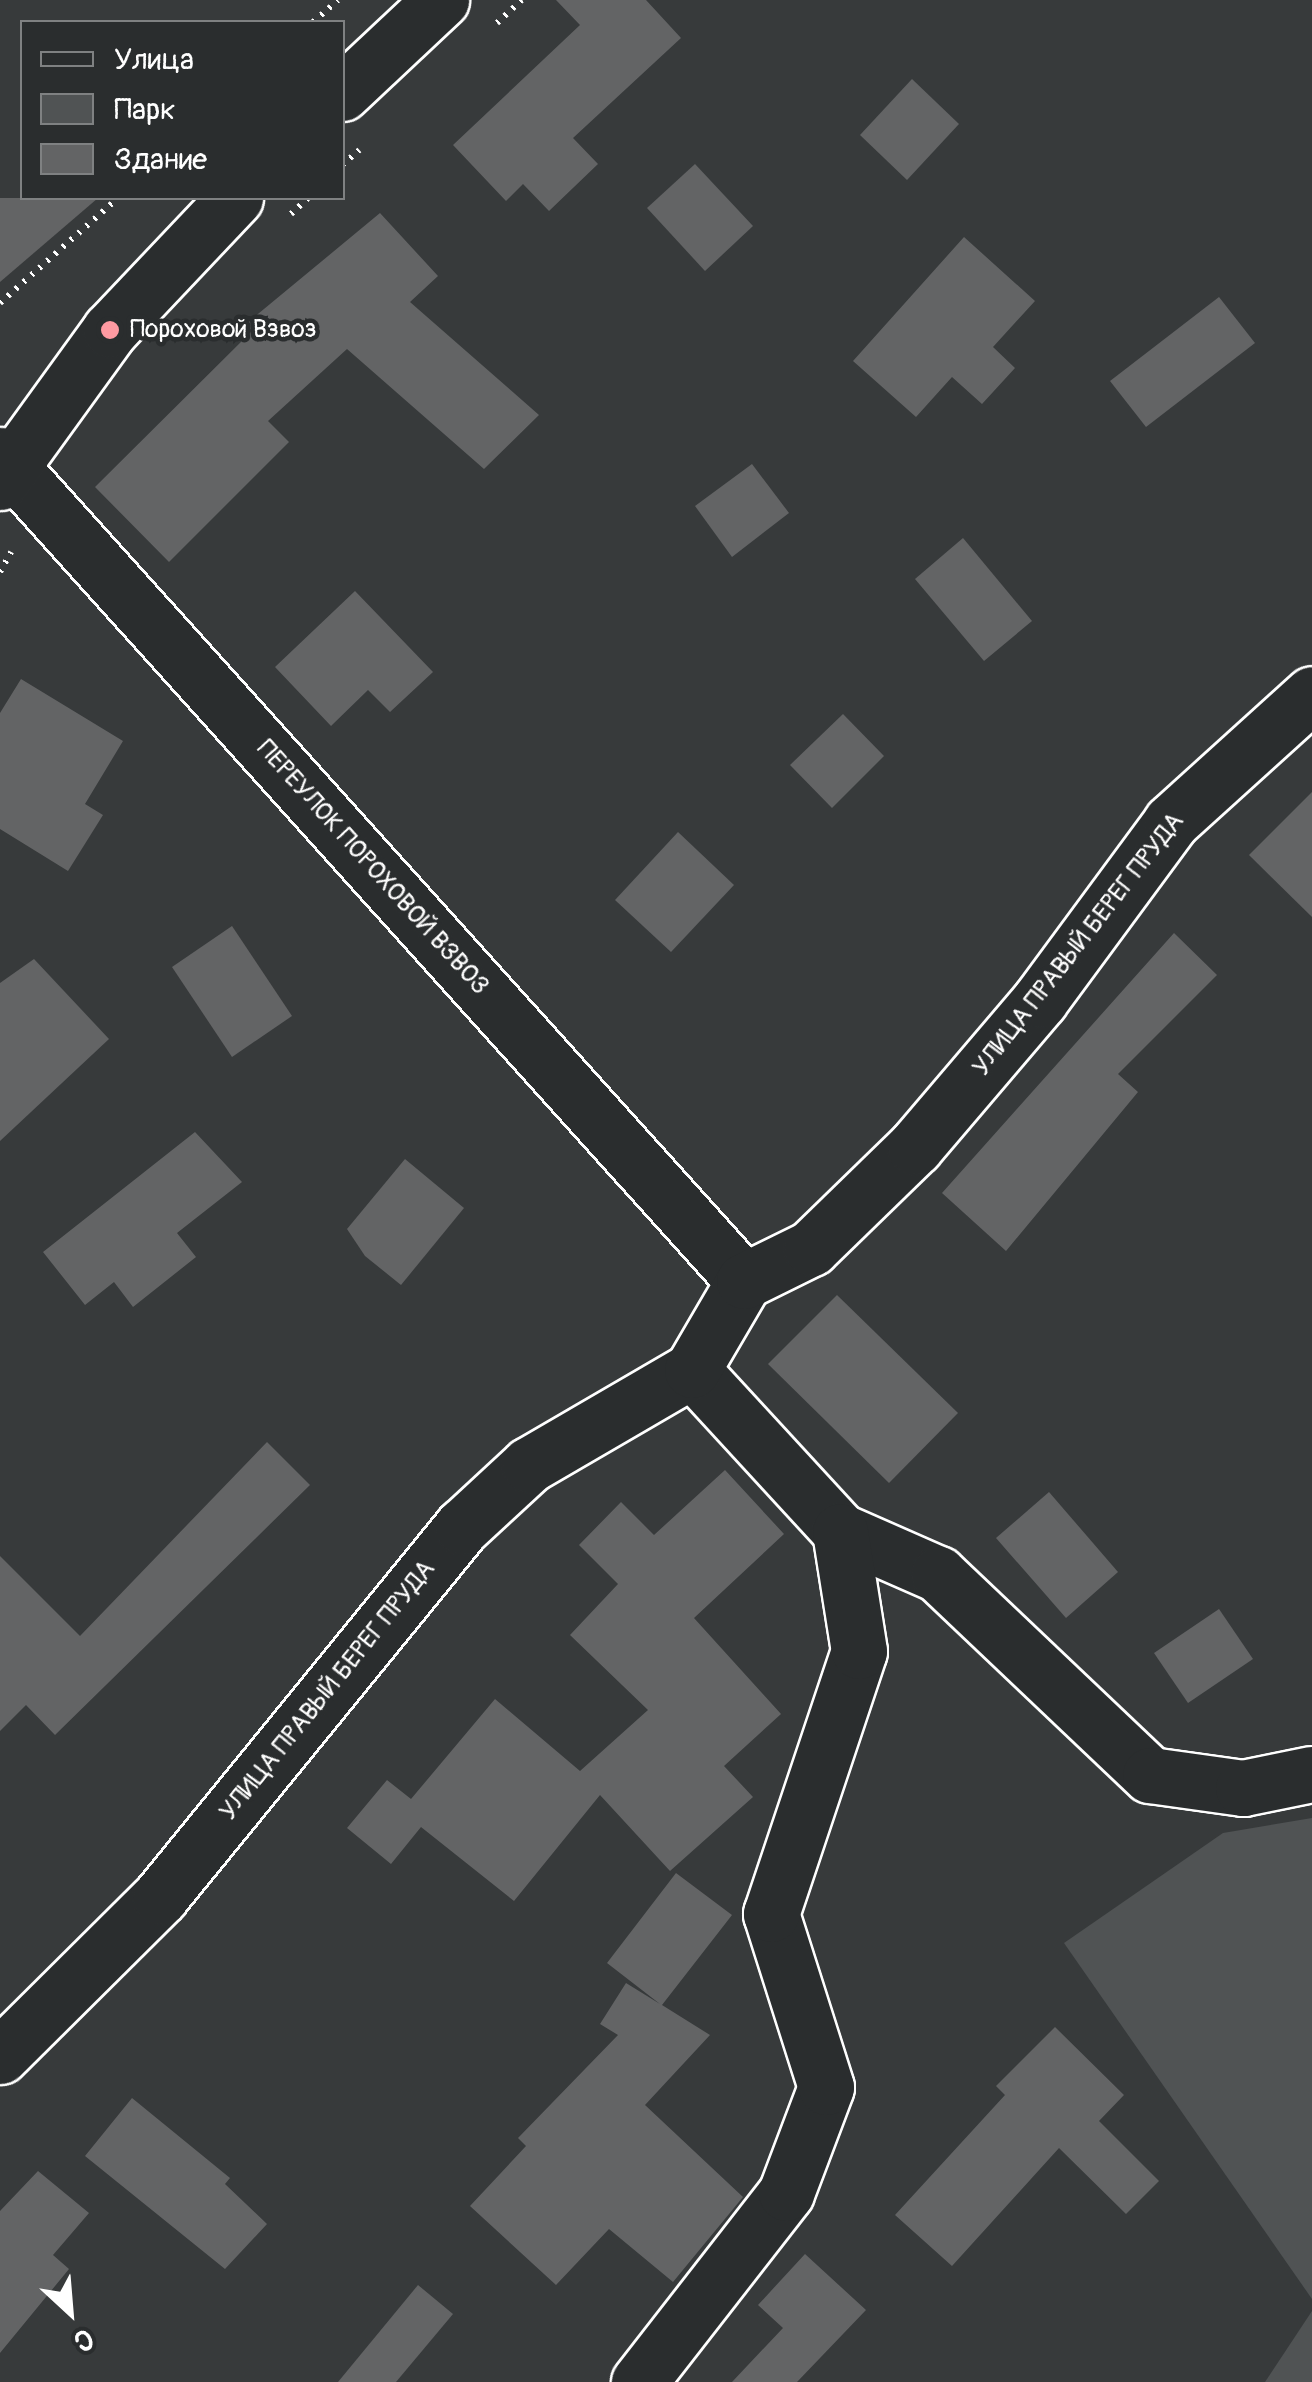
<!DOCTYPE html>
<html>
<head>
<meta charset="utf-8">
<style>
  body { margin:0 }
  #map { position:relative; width:1312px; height:2382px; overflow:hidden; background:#373a3b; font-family:Pangolin,sans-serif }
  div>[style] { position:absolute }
  .green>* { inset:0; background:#505354 }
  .building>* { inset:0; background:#636465 }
  .path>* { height:6px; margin-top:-3px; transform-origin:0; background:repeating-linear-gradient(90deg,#fff 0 2.5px,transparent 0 10.5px) }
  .roads { filter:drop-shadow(2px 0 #fff) drop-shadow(-2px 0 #fff) drop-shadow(0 2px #fff) drop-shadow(0 -2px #fff) }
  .minor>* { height:55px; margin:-27.5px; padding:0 27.5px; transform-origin:27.5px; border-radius:27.5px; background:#2a2d2e }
  .major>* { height:55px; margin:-27.5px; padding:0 27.5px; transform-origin:27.5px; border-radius:27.5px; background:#2a2d2e }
  .dots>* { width:28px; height:28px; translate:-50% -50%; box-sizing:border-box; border:5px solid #2a2d2e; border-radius:50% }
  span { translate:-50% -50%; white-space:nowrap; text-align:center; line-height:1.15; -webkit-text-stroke:9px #2a2d2e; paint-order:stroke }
  .poi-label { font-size:25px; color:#fff }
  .left { translate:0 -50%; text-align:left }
  .street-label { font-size:25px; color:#fff }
  .legend { position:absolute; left:20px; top:20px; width:325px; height:180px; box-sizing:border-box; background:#2a2d2e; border:2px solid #7f8182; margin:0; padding:12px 18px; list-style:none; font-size:30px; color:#fff }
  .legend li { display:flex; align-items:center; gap:20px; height:50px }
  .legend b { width:50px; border:2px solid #7f8182 }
  .north { position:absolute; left:20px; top:2262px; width:100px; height:100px; -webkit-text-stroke:8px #2a2d2e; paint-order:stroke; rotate:154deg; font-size:28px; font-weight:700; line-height:40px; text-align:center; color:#fff }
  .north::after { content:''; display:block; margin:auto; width:35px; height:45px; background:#fff; clip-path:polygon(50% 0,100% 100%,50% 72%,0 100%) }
</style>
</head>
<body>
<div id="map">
  <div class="green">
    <div style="clip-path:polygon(1312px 1818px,1312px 2299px,1064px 1943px,1223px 1833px)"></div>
    <div style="clip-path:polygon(1312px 2311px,1312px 2382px,1265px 2382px)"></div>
  </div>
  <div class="building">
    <div style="clip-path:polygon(556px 0,646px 0,681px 38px,573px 138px,598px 164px,549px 211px,523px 184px,506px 201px,453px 145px,580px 25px)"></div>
    <div style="clip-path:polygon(912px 79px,959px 124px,907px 180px,860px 135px)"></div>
    <div style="clip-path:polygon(695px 164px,753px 226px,705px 271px,647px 208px)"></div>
    <div style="clip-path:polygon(0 198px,98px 198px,0 282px)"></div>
    <div style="clip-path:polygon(380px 213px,438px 276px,410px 302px,539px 415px,484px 469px,347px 349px,268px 421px,289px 442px,169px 562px,95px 487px,252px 331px,246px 324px)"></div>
    <div style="clip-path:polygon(964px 237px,1035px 301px,993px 347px,1015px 368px,982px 404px,952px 377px,916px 417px,853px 361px)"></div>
    <div style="clip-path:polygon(1219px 297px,1255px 343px,1146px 427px,1110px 381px)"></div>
    <div style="clip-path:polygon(752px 464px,789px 513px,732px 557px,695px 506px)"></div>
    <div style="clip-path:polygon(963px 538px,1032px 621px,984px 661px,915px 579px)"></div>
    <div style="clip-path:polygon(355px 591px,433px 672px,390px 712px,368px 690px,331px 726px,275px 667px)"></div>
    <div style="clip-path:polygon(21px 679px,123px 741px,85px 804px,103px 815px,68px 871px,0 829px,0 713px)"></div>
    <div style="clip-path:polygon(843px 714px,884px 756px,832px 808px,790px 765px)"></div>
    <div style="clip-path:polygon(1312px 792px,1312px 917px,1249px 855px)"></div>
    <div style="clip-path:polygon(678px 832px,734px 885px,671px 952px,615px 900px)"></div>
    <div style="clip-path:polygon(232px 926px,292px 1016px,232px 1057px,172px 967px)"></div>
    <div style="clip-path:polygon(1174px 933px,1217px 975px,1118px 1074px,1138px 1092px,1006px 1251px,942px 1193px)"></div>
    <div style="clip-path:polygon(34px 959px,109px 1039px,0 1141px,0 983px)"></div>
    <div style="clip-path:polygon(195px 1132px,242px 1182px,177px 1233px,196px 1257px,133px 1307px,114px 1282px,85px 1305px,43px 1252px)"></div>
    <div style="clip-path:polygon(405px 1159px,464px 1208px,401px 1285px,365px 1256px,347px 1229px)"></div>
    <div style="clip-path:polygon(837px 1295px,958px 1413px,889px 1483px,768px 1364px)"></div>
    <div style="clip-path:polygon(267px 1442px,310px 1485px,55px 1735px,26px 1705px,0 1731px,0 1556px,80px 1636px)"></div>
    <div style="clip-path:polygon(725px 1470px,784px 1534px,694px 1618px,781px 1714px,724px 1766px,753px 1797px,670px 1871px,600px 1795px,514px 1901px,421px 1827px,391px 1864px,347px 1828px,387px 1780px,411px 1799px,495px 1699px,580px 1771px,648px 1710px,570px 1635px,618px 1584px,579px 1545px,621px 1502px,654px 1535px)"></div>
    <div style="clip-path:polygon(1049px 1492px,1118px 1572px,1066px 1618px,996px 1538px)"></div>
    <div style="clip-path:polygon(1219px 1609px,1253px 1659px,1188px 1703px,1154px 1653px)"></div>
    <div style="clip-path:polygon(676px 1873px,732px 1915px,662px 2005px,710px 2035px,645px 2105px,743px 2197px,673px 2282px,609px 2229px,556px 2285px,470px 2206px,526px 2146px,518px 2138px,618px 2035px,600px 2024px,626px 1983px,660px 2004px,607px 1963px)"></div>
    <div style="clip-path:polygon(1055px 2027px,1124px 2095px,1099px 2121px,1159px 2181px,1126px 2214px,1059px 2148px,952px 2266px,895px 2215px,1005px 2095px,996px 2086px)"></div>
    <div style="clip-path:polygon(132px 2098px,230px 2178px,225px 2184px,267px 2224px,225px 2269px,85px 2156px)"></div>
    <div style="clip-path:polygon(38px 2171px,89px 2213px,53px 2255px,69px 2269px,0 2353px,0 2211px)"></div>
    <div style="clip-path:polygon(805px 2254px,866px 2310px,797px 2382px,732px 2382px,783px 2328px,758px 2305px)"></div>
    <div style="clip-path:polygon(418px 2285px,453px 2314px,396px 2382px,338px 2382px)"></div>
  </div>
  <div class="path">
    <div style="left:313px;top:22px;width:33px;rotate:-41deg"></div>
    <div style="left:497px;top:23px;width:34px;rotate:-43deg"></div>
    <div style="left:342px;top:165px;width:23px;rotate:-41deg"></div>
    <div style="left:291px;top:214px;width:23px;rotate:-43deg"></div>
    <div style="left:0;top:303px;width:158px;rotate:-41.7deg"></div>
    <div style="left:0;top:572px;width:23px;rotate:-61deg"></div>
  </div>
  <div class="roads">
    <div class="minor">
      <div style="left:0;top:455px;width:1112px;rotate:47.99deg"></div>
      <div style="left:692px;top:1370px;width:219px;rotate:47.4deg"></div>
      <div style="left:840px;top:1531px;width:107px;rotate:23.7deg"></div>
      <div style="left:938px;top:1574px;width:292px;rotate:43.5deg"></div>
      <div style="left:1150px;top:1775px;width:94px;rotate:8deg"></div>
      <div style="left:1243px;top:1788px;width:70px;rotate:-11.5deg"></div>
      <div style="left:0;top:2056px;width:226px;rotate:-44.8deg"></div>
      <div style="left:160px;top:1897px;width:478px;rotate:-50.8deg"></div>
      <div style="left:462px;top:1527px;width:91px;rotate:-42.8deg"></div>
      <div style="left:529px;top:1465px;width:189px;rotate:-30.2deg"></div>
      <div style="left:692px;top:1370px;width:103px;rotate:-59.7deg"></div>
      <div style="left:744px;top:1281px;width:75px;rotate:-26.2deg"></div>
      <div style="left:811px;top:1248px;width:145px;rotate:-44.2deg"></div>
      <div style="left:915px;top:1147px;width:193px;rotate:-49.6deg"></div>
      <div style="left:1040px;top:1000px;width:221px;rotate:-53.6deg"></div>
      <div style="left:1171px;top:822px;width:190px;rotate:-42.2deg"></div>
      <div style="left:639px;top:2382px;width:239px;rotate:-52.1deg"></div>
      <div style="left:786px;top:2193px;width:113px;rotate:-69.3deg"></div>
      <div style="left:826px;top:2087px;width:182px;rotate:-107.6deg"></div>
      <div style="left:771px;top:1914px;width:277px;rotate:-71.5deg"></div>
      <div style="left:859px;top:1651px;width:121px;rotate:-99deg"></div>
    </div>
    <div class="major">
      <div style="left:342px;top:93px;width:136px;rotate:-43.2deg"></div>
      <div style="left:0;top:482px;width:188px;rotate:-54.1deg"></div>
      <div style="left:110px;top:330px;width:182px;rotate:-46.6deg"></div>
    </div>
  </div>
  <div class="dots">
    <div style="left:110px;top:330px;background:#ff9aa2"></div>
  </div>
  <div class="poi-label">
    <span class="left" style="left:130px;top:330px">Пороховой Взвоз</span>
  </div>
  <div class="street-label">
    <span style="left:372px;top:868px;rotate:48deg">ПЕРЕУЛОК ПОРОХОВОЙ ВЗВОЗ</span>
    <span style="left:1079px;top:945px;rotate:-52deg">УЛИЦА ПРАВЫЙ БЕРЕГ ПРУДА</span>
    <span style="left:328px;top:1691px;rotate:-51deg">УЛИЦА ПРАВЫЙ БЕРЕГ ПРУДА</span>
  </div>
  <ul class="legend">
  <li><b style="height:12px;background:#2a2d2e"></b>Улица</li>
  <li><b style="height:28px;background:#505354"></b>Парк</li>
  <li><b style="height:28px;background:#636465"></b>Здание</li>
  </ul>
  <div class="north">С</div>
</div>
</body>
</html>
